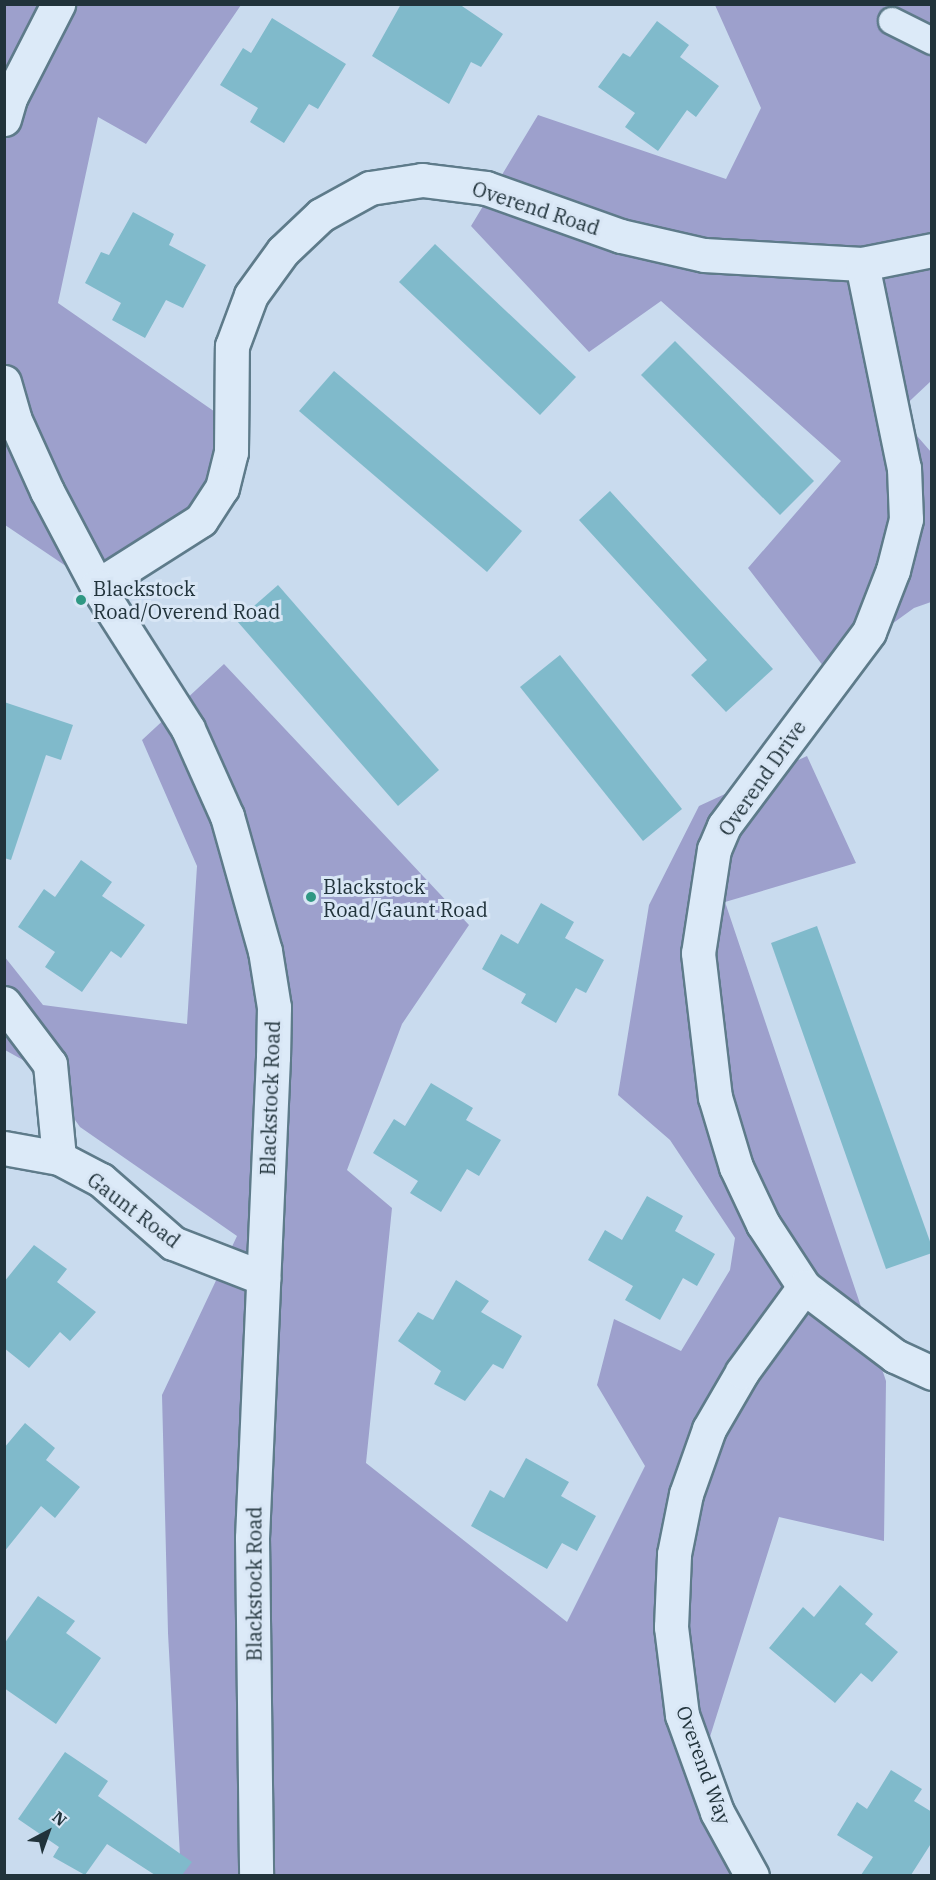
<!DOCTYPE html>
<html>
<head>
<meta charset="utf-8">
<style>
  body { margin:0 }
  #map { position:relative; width:936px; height:1880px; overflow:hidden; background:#c9dbee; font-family:"IBM Plex Serif",serif }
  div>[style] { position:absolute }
  .green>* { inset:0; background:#9da0cc }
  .building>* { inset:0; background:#80bacb }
  .roads { filter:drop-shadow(2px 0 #5e7b8a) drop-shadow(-2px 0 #5e7b8a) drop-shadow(0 2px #5e7b8a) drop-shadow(0 -2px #5e7b8a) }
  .lane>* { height:26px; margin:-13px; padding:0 13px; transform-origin:13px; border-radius:13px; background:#dceaf8 }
  .street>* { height:33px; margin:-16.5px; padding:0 16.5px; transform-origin:16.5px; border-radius:16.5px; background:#dceaf8 }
  .secondary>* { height:33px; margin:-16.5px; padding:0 16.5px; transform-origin:16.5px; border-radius:16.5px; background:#dceaf8 }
  .dots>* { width:16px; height:16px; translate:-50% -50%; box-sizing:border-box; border:3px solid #d8e6f5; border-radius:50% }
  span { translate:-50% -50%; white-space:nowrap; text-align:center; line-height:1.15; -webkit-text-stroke:6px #d8e6f5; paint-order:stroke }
  .street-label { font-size:20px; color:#21333b }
  .poi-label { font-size:20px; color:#21333b }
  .left { translate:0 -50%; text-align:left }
  .frame { position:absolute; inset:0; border:6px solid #21333b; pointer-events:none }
  .north { position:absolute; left:18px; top:1802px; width:60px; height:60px; -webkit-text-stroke:4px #d8e6f5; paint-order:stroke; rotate:41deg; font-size:16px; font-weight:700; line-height:24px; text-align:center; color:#21333b }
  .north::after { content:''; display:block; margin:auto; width:21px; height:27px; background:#21333b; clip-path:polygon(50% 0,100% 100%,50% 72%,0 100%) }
</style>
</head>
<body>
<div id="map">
  <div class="green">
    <div style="clip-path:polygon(4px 5px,241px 5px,146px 144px,98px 117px,58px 303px,218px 414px,213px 483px,181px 526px,94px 585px,5px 525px)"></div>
    <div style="clip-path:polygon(715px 5px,931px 5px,931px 381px,897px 413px,931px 452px,931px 602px,914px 608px,827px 671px,748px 568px,841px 461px,661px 301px,589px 352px,471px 226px,538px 115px,726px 179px,761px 108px)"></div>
    <div style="clip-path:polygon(224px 664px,469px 925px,402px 1024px,347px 1170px,392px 1208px,366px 1463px,567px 1622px,645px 1466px,597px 1385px,614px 1319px,681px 1351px,730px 1270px,735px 1238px,670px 1140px,618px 1095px,649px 905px,699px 806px,807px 756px,856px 863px,725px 902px,886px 1381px,884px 1541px,779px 1517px,692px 1794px,733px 1875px,181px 1875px,168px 1633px,162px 1395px,237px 1236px,80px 1127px,39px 1069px,5px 1050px,4px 956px,43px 1005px,187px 1024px,197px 866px,142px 740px)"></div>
  </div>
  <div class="building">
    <div style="clip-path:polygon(401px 4px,459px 4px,503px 34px,481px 67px,471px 62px,449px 104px,372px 56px)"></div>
    <div style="clip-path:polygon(272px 18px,346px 64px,318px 109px,309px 104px,284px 143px,250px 122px,258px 108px,220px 85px,243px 48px,251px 53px)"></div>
    <div style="clip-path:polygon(657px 21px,689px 45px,680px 57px,719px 86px,696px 117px,687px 110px,658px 151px,625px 127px,635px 113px,598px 87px,623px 53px,630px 57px)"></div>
    <div style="clip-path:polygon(133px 212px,174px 234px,169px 245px,206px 265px,183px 308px,166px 300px,145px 338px,112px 320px,121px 303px,85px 283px,101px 252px,109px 255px)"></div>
    <div style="clip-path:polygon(435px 244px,576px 377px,540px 415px,399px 282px)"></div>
    <div style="clip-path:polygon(675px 341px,814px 481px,780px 515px,641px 375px)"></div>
    <div style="clip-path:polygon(334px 371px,522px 531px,487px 572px,299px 411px)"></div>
    <div style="clip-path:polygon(610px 491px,773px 669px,726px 712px,691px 675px,707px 660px,579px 520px)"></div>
    <div style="clip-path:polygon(278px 585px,439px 770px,398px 806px,237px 621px)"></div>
    <div style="clip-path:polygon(560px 655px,682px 809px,643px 841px,520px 687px)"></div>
    <div style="clip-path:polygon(4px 702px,73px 725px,61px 760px,46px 755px,11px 860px,4px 858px)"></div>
    <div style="clip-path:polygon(81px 860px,112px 882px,102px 896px,145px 925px,121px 958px,111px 951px,82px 992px,45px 967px,55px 952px,18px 927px,44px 889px,55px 897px)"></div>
    <div style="clip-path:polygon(541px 903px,574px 922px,565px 938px,604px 960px,586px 993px,576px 988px,556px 1023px,521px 1003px,526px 994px,482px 969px,501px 934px,518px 944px)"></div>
    <div style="clip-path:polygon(817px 926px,932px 1247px,932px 1253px,886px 1269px,771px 943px)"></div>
    <div style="clip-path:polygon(431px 1083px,473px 1108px,466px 1120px,501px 1140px,479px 1176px,467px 1169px,441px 1212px,410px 1193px,418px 1181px,373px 1153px,394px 1119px,405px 1126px)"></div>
    <div style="clip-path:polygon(647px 1196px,683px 1216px,675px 1231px,715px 1254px,697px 1286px,683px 1278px,660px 1320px,625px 1300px,633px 1286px,588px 1260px,605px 1230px,622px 1240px)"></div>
    <div style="clip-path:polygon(34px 1245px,67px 1269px,57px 1282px,96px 1312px,70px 1341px,60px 1332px,29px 1368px,4px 1348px,4px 1282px)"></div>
    <div style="clip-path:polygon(456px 1280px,489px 1301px,481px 1312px,522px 1336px,503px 1369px,493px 1364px,465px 1401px,434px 1384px,441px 1371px,398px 1341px,418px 1312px,433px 1320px)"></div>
    <div style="clip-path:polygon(25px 1423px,55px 1448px,46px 1460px,80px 1487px,55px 1518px,41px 1506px,4px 1552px,4px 1448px)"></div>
    <div style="clip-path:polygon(526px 1458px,569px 1482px,561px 1496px,596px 1516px,577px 1551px,562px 1543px,547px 1569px,471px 1526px,490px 1490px,504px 1498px)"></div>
    <div style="clip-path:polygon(840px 1585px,873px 1614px,865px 1624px,898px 1652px,872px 1682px,861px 1673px,835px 1703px,769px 1648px,803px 1607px,814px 1617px)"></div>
    <div style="clip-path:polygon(38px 1596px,75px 1621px,66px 1633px,101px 1658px,56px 1724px,4px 1688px,4px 1644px)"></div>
    <div style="clip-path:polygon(65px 1752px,108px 1781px,98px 1796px,192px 1862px,182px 1875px,155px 1875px,107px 1844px,85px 1875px,53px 1857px,59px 1847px,18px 1819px)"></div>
    <div style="clip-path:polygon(891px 1770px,922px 1789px,914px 1801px,932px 1812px,932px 1842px,911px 1875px,861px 1875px,873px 1857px,837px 1835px,857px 1802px,867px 1809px)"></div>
  </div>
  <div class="roads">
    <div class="lane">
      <div style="left:892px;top:21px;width:45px;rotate:26.6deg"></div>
    </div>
    <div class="street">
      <div style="left:862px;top:264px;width:208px;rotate:78.4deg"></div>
      <div style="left:904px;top:468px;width:51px;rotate:87.8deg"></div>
      <div style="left:906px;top:519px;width:53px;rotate:104.3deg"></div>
      <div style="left:893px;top:570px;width:66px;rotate:111.2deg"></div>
      <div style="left:869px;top:632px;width:242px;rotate:126.8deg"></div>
      <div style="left:724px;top:826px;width:25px;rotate:113deg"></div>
      <div style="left:714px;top:849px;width:105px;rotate:98.7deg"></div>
      <div style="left:698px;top:953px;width:145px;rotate:83.3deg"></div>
      <div style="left:715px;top:1097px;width:73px;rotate:73.3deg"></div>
      <div style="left:736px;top:1167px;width:63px;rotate:64.7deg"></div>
      <div style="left:763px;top:1224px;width:75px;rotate:56.9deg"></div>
      <div style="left:804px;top:1287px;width:114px;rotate:37.2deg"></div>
      <div style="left:895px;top:1356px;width:41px;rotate:24.7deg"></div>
      <div style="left:97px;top:586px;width:123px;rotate:-32.4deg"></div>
      <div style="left:201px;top:520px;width:38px;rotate:-57deg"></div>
      <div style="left:222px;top:488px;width:37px;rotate:-76deg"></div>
      <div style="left:231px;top:452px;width:106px;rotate:-89.5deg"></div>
      <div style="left:232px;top:346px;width:54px;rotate:-69.6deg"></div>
      <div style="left:251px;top:295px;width:54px;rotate:-54deg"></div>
      <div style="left:283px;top:251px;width:52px;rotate:-43.5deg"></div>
      <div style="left:321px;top:215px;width:56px;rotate:-28.9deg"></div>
      <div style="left:370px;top:188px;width:53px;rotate:-8.7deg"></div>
      <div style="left:422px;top:180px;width:64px;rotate:7.1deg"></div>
      <div style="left:486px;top:188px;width:143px;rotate:19.6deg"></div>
      <div style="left:621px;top:236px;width:85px;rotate:12.9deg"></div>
      <div style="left:704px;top:255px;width:158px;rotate:3.3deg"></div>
      <div style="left:862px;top:264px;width:71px;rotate:-11.3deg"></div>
      <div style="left:4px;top:1003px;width:76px;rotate:53deg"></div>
      <div style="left:50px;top:1064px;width:94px;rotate:84.5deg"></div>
      <div style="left:4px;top:1148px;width:56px;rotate:10.3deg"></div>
      <div style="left:59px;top:1158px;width:47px;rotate:27.6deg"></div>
      <div style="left:101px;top:1180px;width:96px;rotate:41.2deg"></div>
      <div style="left:173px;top:1243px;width:97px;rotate:21.3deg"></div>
      <div style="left:752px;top:1876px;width:73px;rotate:-118.7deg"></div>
      <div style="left:717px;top:1812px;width:103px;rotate:-109.8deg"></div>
      <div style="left:682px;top:1715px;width:89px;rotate:-97.1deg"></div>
      <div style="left:671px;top:1627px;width:73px;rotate:-87.6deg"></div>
      <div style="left:674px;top:1554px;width:61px;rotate:-78.7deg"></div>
      <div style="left:686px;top:1494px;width:69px;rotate:-70.5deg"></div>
      <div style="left:709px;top:1429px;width:66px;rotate:-59.9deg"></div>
      <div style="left:742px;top:1372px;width:105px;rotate:-53.9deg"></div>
    </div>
    <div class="secondary">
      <div style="left:4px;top:119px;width:22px;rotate:-74deg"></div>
      <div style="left:10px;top:98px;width:106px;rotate:-62.9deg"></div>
      <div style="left:4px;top:382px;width:37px;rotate:74deg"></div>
      <div style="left:14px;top:418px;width:80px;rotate:65.7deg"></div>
      <div style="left:47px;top:491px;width:107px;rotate:62.2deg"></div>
      <div style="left:97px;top:586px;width:169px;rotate:57.5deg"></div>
      <div style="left:188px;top:729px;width:95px;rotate:65.9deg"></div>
      <div style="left:227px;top:816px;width:140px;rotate:74.3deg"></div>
      <div style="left:265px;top:951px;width:57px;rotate:80.9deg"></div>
      <div style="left:274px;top:1007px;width:50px;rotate:91.1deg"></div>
      <div style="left:273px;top:1057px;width:481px;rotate:92.5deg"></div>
      <div style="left:252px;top:1538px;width:338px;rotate:89.3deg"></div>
    </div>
  </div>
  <div class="dots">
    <div style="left:81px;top:600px;background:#2f9883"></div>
    <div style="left:311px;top:897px;background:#2f9883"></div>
  </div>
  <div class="street-label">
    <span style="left:536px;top:208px;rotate:18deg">Overend Road</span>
    <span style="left:762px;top:778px;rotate:-55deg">Overend Drive</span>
    <span style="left:270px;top:1098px;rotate:-88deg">Blackstock Road</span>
    <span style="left:134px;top:1210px;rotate:37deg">Gaunt Road</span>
    <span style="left:254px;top:1584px;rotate:-90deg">Blackstock Road</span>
    <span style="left:704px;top:1765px;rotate:70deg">Overend Way</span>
  </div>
  <div class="poi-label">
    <span class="left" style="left:93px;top:600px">Blackstock<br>Road/Overend Road</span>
    <span class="left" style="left:323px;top:898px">Blackstock<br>Road/Gaunt Road</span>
  </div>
  <div class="frame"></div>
  <div class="north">N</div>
</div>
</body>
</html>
